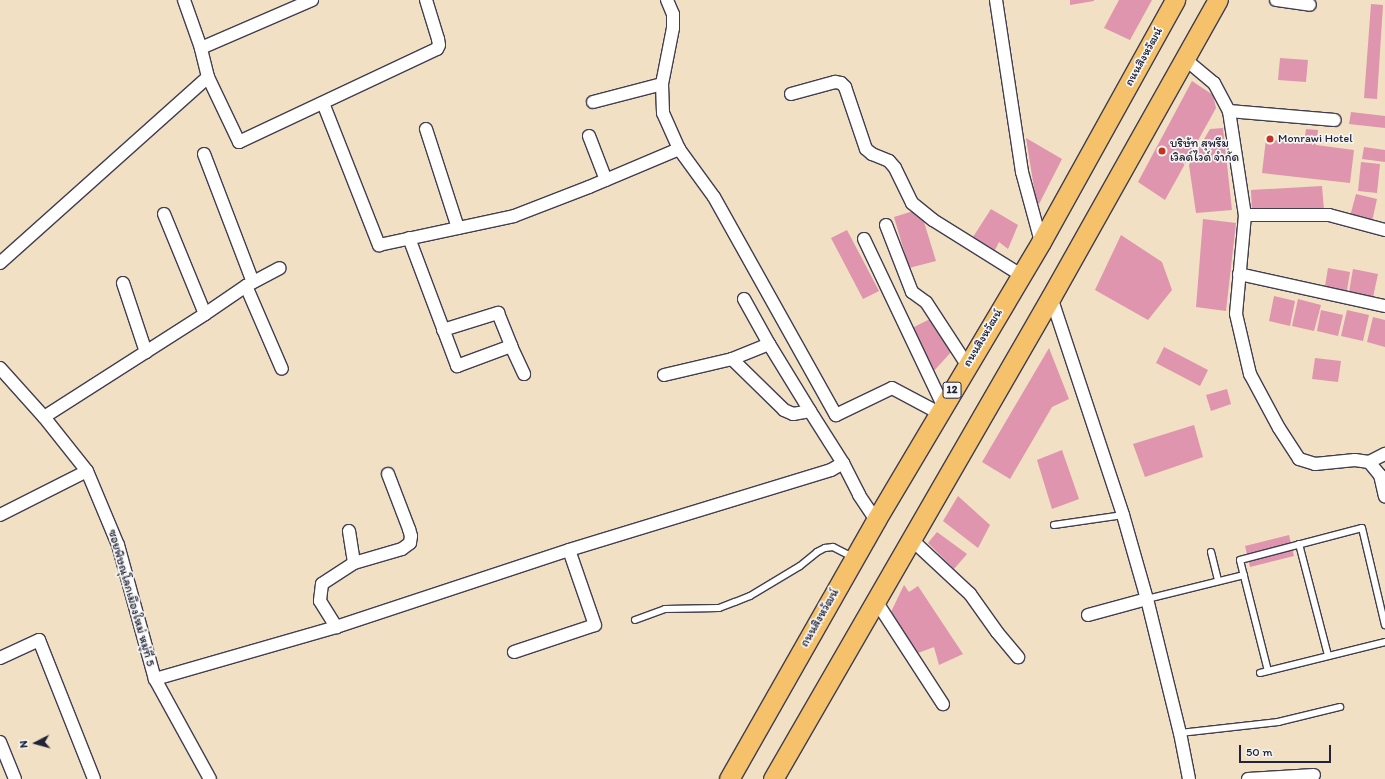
<!DOCTYPE html>
<html>
<head>
<meta charset="utf-8">
<style>
  body { margin:0 }
  #map { position:relative; width:1385px; height:779px; overflow:hidden; background:#f1e0c4; font-family:Itim,"Playpen Sans Thai",sans-serif }
  div>[style] { position:absolute }
  .building>* { inset:0; background:#de95ad }
  .roads { filter:drop-shadow(1px 0 #413e50) drop-shadow(-1px 0 #413e50) drop-shadow(0 1px #413e50) drop-shadow(0 -1px #413e50) }
  .lane>* { height:6px; margin:-3px; padding:0 3px; transform-origin:3px; border-radius:3px; background:#fff }
  .street>* { height:12px; margin:-6px; padding:0 6px; transform-origin:6px; border-radius:6px; background:#fff }
  .primary>* { height:19px; margin:-9.5px; padding:0 9.5px; transform-origin:9.5px; border-radius:9.5px; background:#f5c16b }
  .dots>* { width:11px; height:11px; translate:-50% -50%; box-sizing:border-box; border:2px solid #f6f6f2; border-radius:50% }
  span { translate:-50% -50%; white-space:nowrap; text-align:center; line-height:1.15; -webkit-text-stroke:3.5px #f6f6f2; paint-order:stroke }
  .shield-label span { padding:1px 3px; background:#f6f6f2; border:1px solid; border-radius:3px; -webkit-text-stroke-width:0 }
  .shield-label { font-size:11px; color:#22223b; font-weight:700 }
  .street-label { font-size:12px; color:#22223b }
  .poi-label { font-size:12px; color:#22223b }
  .left { translate:0 -50%; text-align:left }
  .north { position:absolute; left:16px; top:723px; width:40px; height:40px; -webkit-text-stroke:3px #f6f6f2; paint-order:stroke; rotate:264deg; font-size:11px; font-weight:700; line-height:16px; text-align:center; color:#22223b }
  .north::after { content:''; display:block; margin:auto; width:14px; height:18px; background:#22223b; clip-path:polygon(50% 0,100% 100%,50% 72%,0 100%) }
  .scale { position:absolute; left:1239px; top:745px; width:92px; height:18px; box-sizing:border-box; border:2px solid #22223b; border-top:0; padding-left:5px; font-size:12px; line-height:14px; white-space:nowrap; color:#22223b; -webkit-text-stroke:3px #f6f6f2; paint-order:stroke }
</style>
</head>
<body>
<div id="map">
  <div class="building">
    <div style="clip-path:polygon(1070px 0,1094px 0,1094px 1px,1070px 5px)"></div>
    <div style="clip-path:polygon(1119px 0,1152px 0,1130px 40px,1104px 28px)"></div>
    <div style="clip-path:polygon(1371px 4px,1383px 5px,1377px 99px,1364px 98px)"></div>
    <div style="clip-path:polygon(1280px 58px,1308px 60px,1306px 82px,1278px 80px)"></div>
    <div style="clip-path:polygon(1192px 81px,1213px 95px,1216px 108px,1165px 200px,1138px 182px)"></div>
    <div style="clip-path:polygon(1351px 112px,1385px 116px,1385px 128px,1349px 124px)"></div>
    <div style="clip-path:polygon(1223px 128px,1232px 210px,1196px 213px,1189px 165px,1210px 129px)"></div>
    <div style="clip-path:polygon(1306px 129px,1318px 130px,1316px 145px,1354px 150px,1350px 183px,1262px 173px,1266px 139px,1304px 144px)"></div>
    <div style="clip-path:polygon(1026px 138px,1062px 159px,1039px 204px,1036px 201px,1034px 188px)"></div>
    <div style="clip-path:polygon(1364px 147px,1385px 150px,1385px 162px,1362px 159px)"></div>
    <div style="clip-path:polygon(1361px 162px,1380px 164px,1377px 193px,1358px 191px)"></div>
    <div style="clip-path:polygon(1322px 186px,1324px 210px,1252px 213px,1251px 190px)"></div>
    <div style="clip-path:polygon(1356px 194px,1377px 199px,1371px 226px,1349px 220px)"></div>
    <div style="clip-path:polygon(920px 209px,936px 261px,909px 268px,894px 217px)"></div>
    <div style="clip-path:polygon(991px 209px,1018px 225px,1008px 249px,999px 242px,995px 250px,973px 237px)"></div>
    <div style="clip-path:polygon(1203px 219px,1236px 223px,1226px 311px,1196px 307px)"></div>
    <div style="clip-path:polygon(847px 230px,879px 291px,863px 299px,831px 238px)"></div>
    <div style="clip-path:polygon(1121px 235px,1162px 262px,1172px 290px,1148px 320px,1095px 290px)"></div>
    <div style="clip-path:polygon(1328px 268px,1350px 272px,1346px 296px,1324px 292px)"></div>
    <div style="clip-path:polygon(1353px 269px,1378px 274px,1372px 302px,1348px 298px)"></div>
    <div style="clip-path:polygon(1274px 296px,1295px 301px,1290px 326px,1269px 321px)"></div>
    <div style="clip-path:polygon(1298px 299px,1321px 305px,1314px 331px,1292px 326px)"></div>
    <div style="clip-path:polygon(1321px 310px,1343px 315px,1338px 336px,1317px 331px)"></div>
    <div style="clip-path:polygon(1347px 310px,1369px 315px,1363px 341px,1341px 336px)"></div>
    <div style="clip-path:polygon(934px 317px,952px 351px,932px 373px,910px 329px)"></div>
    <div style="clip-path:polygon(1373px 317px,1385px 320px,1385px 347px,1367px 342px)"></div>
    <div style="clip-path:polygon(1164px 347px,1208px 370px,1200px 386px,1156px 363px)"></div>
    <div style="clip-path:polygon(1049px 348px,1069px 399px,1052px 407px,1010px 479px,982px 462px)"></div>
    <div style="clip-path:polygon(1315px 358px,1341px 361px,1338px 382px,1312px 379px)"></div>
    <div style="clip-path:polygon(1227px 389px,1231px 404px,1211px 411px,1206px 395px)"></div>
    <div style="clip-path:polygon(1194px 425px,1203px 457px,1145px 477px,1133px 444px)"></div>
    <div style="clip-path:polygon(1062px 450px,1079px 499px,1052px 509px,1037px 460px)"></div>
    <div style="clip-path:polygon(958px 496px,990px 525px,978px 548px,943px 521px)"></div>
    <div style="clip-path:polygon(937px 532px,967px 554px,954px 569px,928px 543px)"></div>
    <div style="clip-path:polygon(1289px 535px,1294px 556px,1250px 567px,1245px 546px)"></div>
    <div style="clip-path:polygon(904px 585px,909px 592px,918px 586px,963px 654px,939px 665px,934px 647px,918px 653px,890px 614px)"></div>
  </div>
  <div class="roads">
    <div class="lane">
      <div style="left:1054px;top:525px;width:70px;rotate:-8.2deg"></div>
      <div style="left:1299px;top:544px;width:115px;rotate:75.4deg"></div>
      <div style="left:1211px;top:552px;width:30px;rotate:76deg"></div>
      <div style="left:1147px;top:599px;width:100px;rotate:-13.9deg"></div>
      <div style="left:635px;top:620px;width:32px;rotate:-20deg"></div>
      <div style="left:665px;top:609px;width:54px;rotate:-1.1deg"></div>
      <div style="left:719px;top:608px;width:17px;rotate:-21deg"></div>
      <div style="left:735px;top:602px;width:16px;rotate:-22deg"></div>
      <div style="left:750px;top:596px;width:58px;rotate:-31deg"></div>
      <div style="left:800px;top:566px;width:22px;rotate:-39deg"></div>
      <div style="left:817px;top:552px;width:9px;rotate:-27deg"></div>
      <div style="left:825px;top:548px;width:8px;rotate:-7deg"></div>
      <div style="left:833px;top:547px;width:22px;rotate:27deg"></div>
      <div style="left:1268px;top:671px;width:114px;rotate:-104.2deg"></div>
      <div style="left:1240px;top:560px;width:126px;rotate:-14.7deg"></div>
      <div style="left:1362px;top:528px;width:100px;rotate:76.7deg"></div>
      <div style="left:1260px;top:673px;width:129px;rotate:-13.9deg"></div>
      <div style="left:1180px;top:733px;width:99px;rotate:-6.4deg"></div>
      <div style="left:1278px;top:722px;width:64px;rotate:-13.6deg"></div>
    </div>
    <div class="street">
      <div style="left:667px;top:0;width:15px;rotate:67deg"></div>
      <div style="left:673px;top:14px;width:14px;rotate:90deg"></div>
      <div style="left:673px;top:28px;width:57px;rotate:101.1deg"></div>
      <div style="left:662px;top:84px;width:29px;rotate:88deg"></div>
      <div style="left:663px;top:113px;width:39px;rotate:66deg"></div>
      <div style="left:679px;top:149px;width:59px;rotate:53.9deg"></div>
      <div style="left:714px;top:197px;width:250px;rotate:60.8deg"></div>
      <div style="left:836px;top:415px;width:62px;rotate:-25.7deg"></div>
      <div style="left:892px;top:388px;width:53px;rotate:28deg"></div>
      <div style="left:996px;top:0;width:174px;rotate:81.4deg"></div>
      <div style="left:1022px;top:172px;width:73px;rotate:74.8deg"></div>
      <div style="left:1276px;top:0;width:34px;rotate:8deg"></div>
      <div style="left:201px;top:48px;width:121px;rotate:-23.4deg"></div>
      <div style="left:1185px;top:59px;width:38px;rotate:40deg"></div>
      <div style="left:1214px;top:83px;width:32px;rotate:62deg"></div>
      <div style="left:1229px;top:111px;width:105px;rotate:81.3deg"></div>
      <div style="left:1245px;top:215px;width:99px;rotate:95.2deg"></div>
      <div style="left:1236px;top:314px;width:62px;rotate:76.9deg"></div>
      <div style="left:1250px;top:374px;width:61px;rotate:61.8deg"></div>
      <div style="left:1279px;top:428px;width:37px;rotate:57deg"></div>
      <div style="left:1299px;top:459px;width:17px;rotate:17deg"></div>
      <div style="left:1315px;top:464px;width:40px;rotate:-5.7deg"></div>
      <div style="left:1355px;top:460px;width:14px;rotate:8deg"></div>
      <div style="left:1369px;top:462px;width:17px;rotate:50deg"></div>
      <div style="left:1380px;top:475px;width:22px;rotate:77deg"></div>
      <div style="left:208px;top:77px;width:72px;rotate:64.5deg"></div>
      <div style="left:239px;top:142px;width:219px;rotate:-25.2deg"></div>
      <div style="left:437px;top:49px;width:4px;rotate:-63deg"></div>
      <div style="left:439px;top:45px;width:6px;rotate:-99deg"></div>
      <div style="left:438px;top:39px;width:41px;rotate:-107.1deg"></div>
      <div style="left:791px;top:94px;width:46px;rotate:-15.3deg"></div>
      <div style="left:835px;top:82px;width:6px;rotate:9deg"></div>
      <div style="left:841px;top:83px;width:6px;rotate:45deg"></div>
      <div style="left:845px;top:87px;width:65px;rotate:71.3deg"></div>
      <div style="left:866px;top:149px;width:8px;rotate:40deg"></div>
      <div style="left:872px;top:154px;width:18px;rotate:22deg"></div>
      <div style="left:889px;top:161px;width:9px;rotate:49deg"></div>
      <div style="left:895px;top:168px;width:39px;rotate:64deg"></div>
      <div style="left:912px;top:203px;width:27px;rotate:39deg"></div>
      <div style="left:933px;top:220px;width:104px;rotate:32deg"></div>
      <div style="left:593px;top:102px;width:71px;rotate:-14.6deg"></div>
      <div style="left:323px;top:103px;width:153px;rotate:68.5deg"></div>
      <div style="left:379px;top:245px;width:138px;rotate:-12.1deg"></div>
      <div style="left:514px;top:216px;width:80px;rotate:-21.1deg"></div>
      <div style="left:589px;top:187px;width:98px;rotate:-22.9deg"></div>
      <div style="left:1229px;top:111px;width:106px;rotate:4.9deg"></div>
      <div style="left:426px;top:129px;width:104px;rotate:72.1deg"></div>
      <div style="left:589px;top:136px;width:47px;rotate:68.9deg"></div>
      <div style="left:204px;top:154px;width:137px;rotate:69.1deg"></div>
      <div style="left:164px;top:214px;width:108px;rotate:67.7deg"></div>
      <div style="left:1245px;top:215px;width:84px"></div>
      <div style="left:1329px;top:215px;width:58px;rotate:15deg"></div>
      <div style="left:886px;top:225px;width:72px;rotate:68.8deg"></div>
      <div style="left:912px;top:292px;width:17px;rotate:36deg"></div>
      <div style="left:926px;top:302px;width:75px;rotate:56.9deg"></div>
      <div style="left:409px;top:238px;width:137px;rotate:69.4deg"></div>
      <div style="left:457px;top:366px;width:58px;rotate:-20.3deg"></div>
      <div style="left:511px;top:346px;width:31px;rotate:65deg"></div>
      <div style="left:864px;top:239px;width:184px;rotate:64.6deg"></div>
      <div style="left:0;top:263px;width:279px;rotate:-41.8deg"></div>
      <div style="left:208px;top:77px;width:30px;rotate:-104deg"></div>
      <div style="left:201px;top:48px;width:51px;rotate:-109.5deg"></div>
      <div style="left:1239px;top:274px;width:149px;rotate:12.4deg"></div>
      <div style="left:123px;top:283px;width:73px;rotate:71.6deg"></div>
      <div style="left:246px;top:286px;width:90px;rotate:66.6deg"></div>
      <div style="left:1051px;top:297px;width:230px;rotate:71.7deg"></div>
      <div style="left:1123px;top:515px;width:87px;rotate:74.1deg"></div>
      <div style="left:1147px;top:599px;width:138px;rotate:76.2deg"></div>
      <div style="left:1180px;top:733px;width:47px;rotate:78.9deg"></div>
      <div style="left:744px;top:299px;width:51px;rotate:60.9deg"></div>
      <div style="left:769px;top:344px;width:79px;rotate:58.5deg"></div>
      <div style="left:443px;top:330px;width:58px;rotate:-17.2deg"></div>
      <div style="left:498px;top:313px;width:35px;rotate:68deg"></div>
      <div style="left:732px;top:359px;width:40px;rotate:-22deg"></div>
      <div style="left:0;top:368px;width:66px;rotate:48.1deg"></div>
      <div style="left:44px;top:417px;width:69px;rotate:51.5deg"></div>
      <div style="left:87px;top:471px;width:80px;rotate:67.3deg"></div>
      <div style="left:118px;top:545px;width:139px;rotate:74.6deg"></div>
      <div style="left:155px;top:679px;width:114px;rotate:61.2deg"></div>
      <div style="left:664px;top:375px;width:70px;rotate:-13.2deg"></div>
      <div style="left:732px;top:359px;width:73px;rotate:44.4deg"></div>
      <div style="left:784px;top:410px;width:10px;rotate:24deg"></div>
      <div style="left:793px;top:414px;width:17px;rotate:-10deg"></div>
      <div style="left:810px;top:411px;width:62px;rotate:57.6deg"></div>
      <div style="left:44px;top:417px;width:191px;rotate:-32.6deg"></div>
      <div style="left:205px;top:314px;width:50px;rotate:-34.3deg"></div>
      <div style="left:246px;top:286px;width:38px;rotate:-28deg"></div>
      <div style="left:1369px;top:462px;width:18px;rotate:-27deg"></div>
      <div style="left:0;top:515px;width:97px;rotate:-26.8deg"></div>
      <div style="left:349px;top:531px;width:32px;rotate:81deg"></div>
      <div style="left:354px;top:563px;width:38px;rotate:147deg"></div>
      <div style="left:322px;top:584px;width:17px;rotate:97deg"></div>
      <div style="left:320px;top:601px;width:31px;rotate:58deg"></div>
      <div style="left:336px;top:627px;width:245px;rotate:-18.3deg"></div>
      <div style="left:569px;top:550px;width:274px;rotate:-17deg"></div>
      <div style="left:831px;top:470px;width:14px;rotate:-30deg"></div>
      <div style="left:843px;top:463px;width:36px;rotate:63deg"></div>
      <div style="left:859px;top:495px;width:30px;rotate:56deg"></div>
      <div style="left:911px;top:539px;width:81px;rotate:43deg"></div>
      <div style="left:970px;top:594px;width:47px;rotate:54.6deg"></div>
      <div style="left:997px;top:632px;width:33px;rotate:50deg"></div>
      <div style="left:354px;top:563px;width:50px;rotate:-16.3deg"></div>
      <div style="left:402px;top:549px;width:10px;rotate:-37deg"></div>
      <div style="left:410px;top:543px;width:7px;rotate:-82deg"></div>
      <div style="left:411px;top:536px;width:7px;rotate:-106deg"></div>
      <div style="left:409px;top:529px;width:59px;rotate:-110.9deg"></div>
      <div style="left:876px;top:601px;width:123px;rotate:57deg"></div>
      <div style="left:1088px;top:615px;width:61px;rotate:-15.2deg"></div>
      <div style="left:514px;top:652px;width:85px;rotate:-18.4deg"></div>
      <div style="left:595px;top:625px;width:79px;rotate:-109.1deg"></div>
      <div style="left:0;top:658px;width:43px;rotate:-24.8deg"></div>
      <div style="left:39px;top:640px;width:149px;rotate:68.4deg"></div>
      <div style="left:155px;top:679px;width:188px;rotate:-16deg"></div>
      <div style="left:0;top:742px;width:40px;rotate:68deg"></div>
      <div style="left:1248px;top:779px;width:66px;rotate:-3.5deg"></div>
    </div>
    <div class="primary">
      <div style="left:729px;top:779px;width:298px;rotate:-60.4deg"></div>
      <div style="left:876px;top:520px;width:323px;rotate:-59.3deg"></div>
      <div style="left:1041px;top:242px;width:277px;rotate:-61deg"></div>
      <div style="left:773px;top:779px;width:556px;rotate:-60.03deg"></div>
      <div style="left:1051px;top:297px;width:341px;rotate:-60.7deg"></div>
    </div>
  </div>
  <div class="dots">
    <div style="left:1270px;top:139px;background:#c8321e"></div>
    <div style="left:1162px;top:151px;background:#c8321e"></div>
  </div>
  <div class="shield-label">
    <span style="left:952px;top:390px">12</span>
  </div>
  <div class="street-label">
    <span style="left:1144px;top:57px;rotate:-61deg">ถนนสิงหวัฒน์</span>
    <span style="left:983px;top:338px;rotate:-59deg">ถนนสิงหวัฒน์</span>
    <span style="left:131px;top:598px;rotate:74deg">ซอยพิษณุโลกเมืองใหม่ หมู่ที่ 5</span>
    <span style="left:820px;top:618px;rotate:-60deg">ถนนสิงหวัฒน์</span>
  </div>
  <div class="poi-label">
    <span class="left" style="left:1278px;top:139px">Monrawi Hotel</span>
    <span class="left" style="left:1170px;top:151px">บริษัท สุพรีม<br>เวิลด์ไวด์ จำกัด</span>
  </div>
  <div class="north">N</div>
  <div class="scale">50 m</div>
</div>
</body>
</html>
